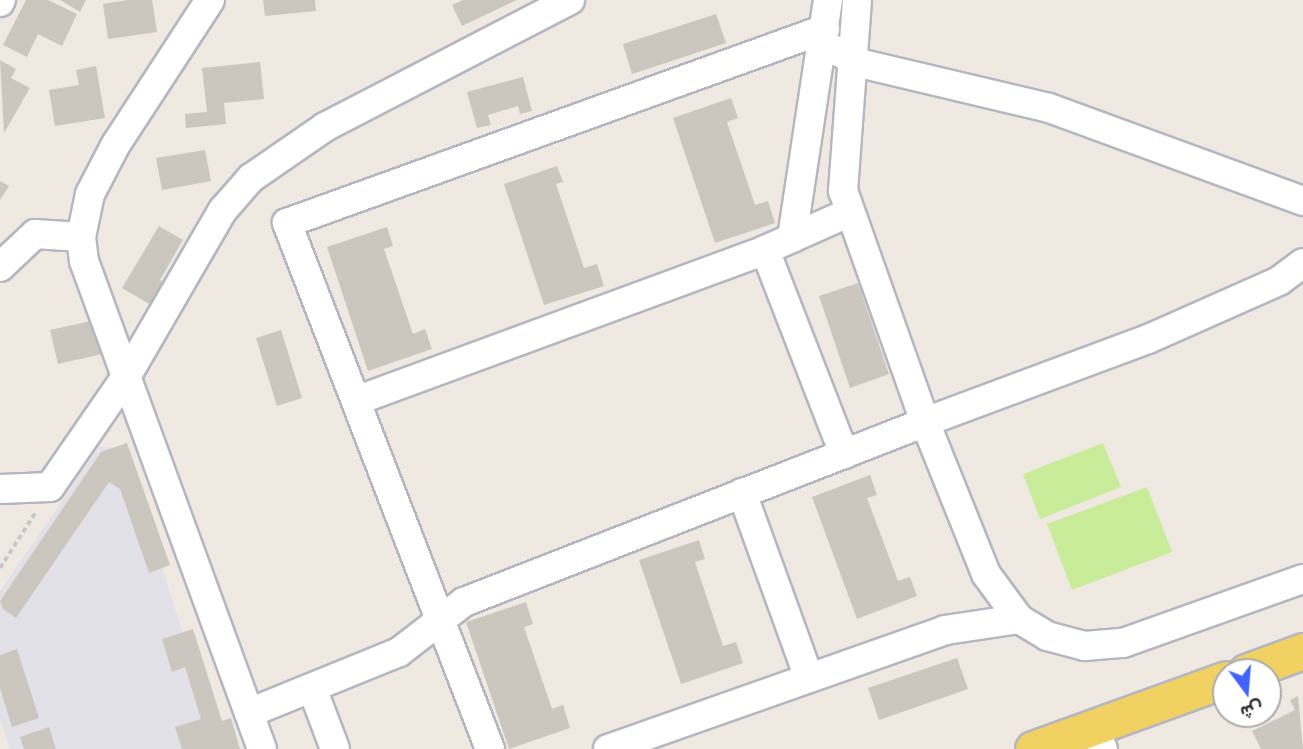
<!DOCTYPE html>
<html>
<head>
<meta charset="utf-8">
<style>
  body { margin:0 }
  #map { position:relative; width:1303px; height:749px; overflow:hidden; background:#efe9e1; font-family:Ubuntu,Vazirmatn,sans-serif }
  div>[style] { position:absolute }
  .industrial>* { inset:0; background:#e3e1e8 }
  .pitch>* { inset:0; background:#c9ec9a }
  .building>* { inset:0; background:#cbc7bf }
  .path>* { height:3.5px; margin-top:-1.75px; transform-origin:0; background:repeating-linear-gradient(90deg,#c9c9c9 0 5px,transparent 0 8.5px) }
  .roads { filter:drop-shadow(2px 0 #b4b7c1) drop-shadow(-2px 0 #b4b7c1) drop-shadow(0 2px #b4b7c1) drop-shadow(0 -2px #b4b7c1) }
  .minor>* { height:28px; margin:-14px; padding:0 14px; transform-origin:14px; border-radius:14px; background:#fff }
  .major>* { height:35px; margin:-17.5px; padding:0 17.5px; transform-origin:17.5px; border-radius:17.5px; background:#f2d163 }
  span { translate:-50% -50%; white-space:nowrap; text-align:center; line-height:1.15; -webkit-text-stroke:6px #fff; paint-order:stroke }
  .north { position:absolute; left:1212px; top:658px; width:70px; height:70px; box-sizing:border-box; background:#fff; border:2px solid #ababab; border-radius:50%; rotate:164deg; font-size:19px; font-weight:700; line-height:28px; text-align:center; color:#2e2e2e }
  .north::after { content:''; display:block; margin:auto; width:24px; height:32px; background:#4264fb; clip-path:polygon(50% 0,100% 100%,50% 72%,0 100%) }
</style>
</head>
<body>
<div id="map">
  <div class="industrial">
    <div style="clip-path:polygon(100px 446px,125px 449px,219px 749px,10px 749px,0 719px,0 591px)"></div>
  </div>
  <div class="pitch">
    <div style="clip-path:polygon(1103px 443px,1121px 487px,1040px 519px,1023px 474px)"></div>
    <div style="clip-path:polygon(1147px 487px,1172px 552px,1072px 590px,1047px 524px)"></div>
  </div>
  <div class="building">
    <div style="clip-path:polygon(26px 0,48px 0,77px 14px,62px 46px,38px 34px,27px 57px,3px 45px)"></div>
    <div style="clip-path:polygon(60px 0,86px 0,80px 12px)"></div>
    <div style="clip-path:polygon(128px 0,152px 0,157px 32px,108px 39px,103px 4px)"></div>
    <div style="clip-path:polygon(263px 0,315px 0,316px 11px,265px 16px)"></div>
    <div style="clip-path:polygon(463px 0,517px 0,462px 26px,452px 5px)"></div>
    <div style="clip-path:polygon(716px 14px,726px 43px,632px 74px,623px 44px)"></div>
    <div style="clip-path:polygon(0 60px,16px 69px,11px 78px,30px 88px,4px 133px)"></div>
    <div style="clip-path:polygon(260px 62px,264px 99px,224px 103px,226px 124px,186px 128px,185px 114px,207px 112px,202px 68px)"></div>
    <div style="clip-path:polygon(96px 66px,105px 118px,55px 126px,49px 90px,79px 85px,76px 70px)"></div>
    <div style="clip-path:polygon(523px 77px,532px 111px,520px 114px,518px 106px,488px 115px,491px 125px,477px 128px,467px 92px)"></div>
    <div style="clip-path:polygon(731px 98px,738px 118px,727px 122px,755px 205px,768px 201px,775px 223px,715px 243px,673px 118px)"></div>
    <div style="clip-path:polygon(205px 150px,211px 181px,162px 190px,156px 158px)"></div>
    <div style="clip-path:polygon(557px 166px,563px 182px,556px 184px,584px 268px,597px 264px,604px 286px,544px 305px,504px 184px)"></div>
    <div style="clip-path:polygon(0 181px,9px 186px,0 200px)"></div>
    <div style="clip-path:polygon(159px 226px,183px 240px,160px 280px,170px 286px,156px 308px,122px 288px)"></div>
    <div style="clip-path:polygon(387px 227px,393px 246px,384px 249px,413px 334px,425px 329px,432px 349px,368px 371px,327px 247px)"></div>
    <div style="clip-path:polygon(858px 283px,889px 374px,850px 388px,819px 296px)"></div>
    <div style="clip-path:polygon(100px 319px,107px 353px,58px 364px,50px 330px)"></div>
    <div style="clip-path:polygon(281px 330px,302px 398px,277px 406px,256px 338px)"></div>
    <div style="clip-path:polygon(127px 443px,170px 565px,149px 573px,120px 489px,109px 482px,16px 618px,3px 609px,0 601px,101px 452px)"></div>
    <div style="clip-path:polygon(870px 475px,877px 495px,867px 498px,898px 581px,910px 577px,917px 596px,857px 619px,812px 497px)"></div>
    <div style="clip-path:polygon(699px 540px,705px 559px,695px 562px,723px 646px,736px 642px,743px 663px,681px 684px,639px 560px)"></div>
    <div style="clip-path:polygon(526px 602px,533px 624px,524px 627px,552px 709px,563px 705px,570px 728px,509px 749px,466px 622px)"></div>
    <div style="clip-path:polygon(193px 629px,222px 721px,231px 718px,240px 749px,182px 749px,175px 727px,201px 719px,185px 667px,172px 672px,162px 639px)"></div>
    <div style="clip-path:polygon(17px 649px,39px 718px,12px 727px,0 688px,0 655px)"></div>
    <div style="clip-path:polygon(957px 658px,968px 689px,879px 720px,868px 688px)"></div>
    <div style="clip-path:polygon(1298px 696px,1303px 749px,1261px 749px,1252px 731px,1295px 710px,1290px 700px)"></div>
    <div style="clip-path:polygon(49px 727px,56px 749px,24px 749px,20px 737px)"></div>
  </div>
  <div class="path">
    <div style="left:0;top:568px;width:65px;rotate:-57.5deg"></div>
  </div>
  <div class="roads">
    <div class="minor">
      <div style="left:210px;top:0;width:172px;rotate:123.1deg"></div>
      <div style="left:116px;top:144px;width:56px;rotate:117.5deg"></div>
      <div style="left:90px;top:194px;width:44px;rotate:101.8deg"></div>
      <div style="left:81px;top:237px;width:24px;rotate:83deg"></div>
      <div style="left:84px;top:261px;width:519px;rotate:69.96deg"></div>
      <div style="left:0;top:2px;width:2px;rotate:-63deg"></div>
      <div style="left:833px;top:49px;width:30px;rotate:28deg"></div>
      <div style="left:859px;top:63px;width:195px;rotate:13.3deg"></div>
      <div style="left:1049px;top:108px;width:270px;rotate:20.1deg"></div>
      <div style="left:792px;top:238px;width:241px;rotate:-81.4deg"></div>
      <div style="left:765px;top:250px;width:219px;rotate:68.8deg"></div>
      <div style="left:1303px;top:263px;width:30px;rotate:143deg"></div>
      <div style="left:1279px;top:281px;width:143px;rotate:156.1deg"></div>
      <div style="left:1148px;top:339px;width:238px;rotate:159.6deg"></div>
      <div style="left:925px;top:422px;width:164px;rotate:68.1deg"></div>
      <div style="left:986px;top:574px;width:56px;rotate:53.7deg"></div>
      <div style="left:1019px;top:619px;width:33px;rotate:31deg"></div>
      <div style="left:1047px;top:636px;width:39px;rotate:15deg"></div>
      <div style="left:1085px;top:646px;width:38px;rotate:-5deg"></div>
      <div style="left:1123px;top:643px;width:191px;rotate:-19.6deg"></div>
      <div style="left:0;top:267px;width:48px;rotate:-43.3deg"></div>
      <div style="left:35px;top:234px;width:46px;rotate:3.7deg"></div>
      <div style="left:358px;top:400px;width:434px;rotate:-20.2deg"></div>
      <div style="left:765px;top:250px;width:91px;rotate:-24deg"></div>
      <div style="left:0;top:489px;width:50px;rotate:-2.3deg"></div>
      <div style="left:50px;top:487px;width:134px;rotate:-55.4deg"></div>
      <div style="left:126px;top:377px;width:193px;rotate:-59.9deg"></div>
      <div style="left:223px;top:210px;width:43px;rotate:-48.8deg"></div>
      <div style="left:251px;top:178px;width:90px;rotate:-34.6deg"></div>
      <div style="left:325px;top:127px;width:276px;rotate:-27.4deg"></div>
      <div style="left:742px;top:493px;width:194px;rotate:70.1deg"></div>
      <div style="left:312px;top:688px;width:65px;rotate:69.3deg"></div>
      <div style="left:249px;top:713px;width:162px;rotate:-22.1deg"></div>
      <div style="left:399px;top:652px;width:82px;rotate:-37.6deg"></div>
      <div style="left:464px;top:602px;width:495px;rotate:-21.3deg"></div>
      <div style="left:925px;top:422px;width:245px;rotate:-109.5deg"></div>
      <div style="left:843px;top:191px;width:192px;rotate:-85.8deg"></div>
      <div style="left:1094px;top:727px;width:24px;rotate:68deg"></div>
      <div style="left:490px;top:749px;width:564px;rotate:-111.1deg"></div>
      <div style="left:287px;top:223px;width:572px;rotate:-19.83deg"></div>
      <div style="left:608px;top:749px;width:357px;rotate:-19.4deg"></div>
      <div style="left:945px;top:630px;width:75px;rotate:-8.5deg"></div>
    </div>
    <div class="major">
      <div style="left:1246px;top:672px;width:61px;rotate:-20.2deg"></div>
      <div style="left:1033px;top:749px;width:205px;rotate:-19.9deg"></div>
    </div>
  </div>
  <div class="north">ش</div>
</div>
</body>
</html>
